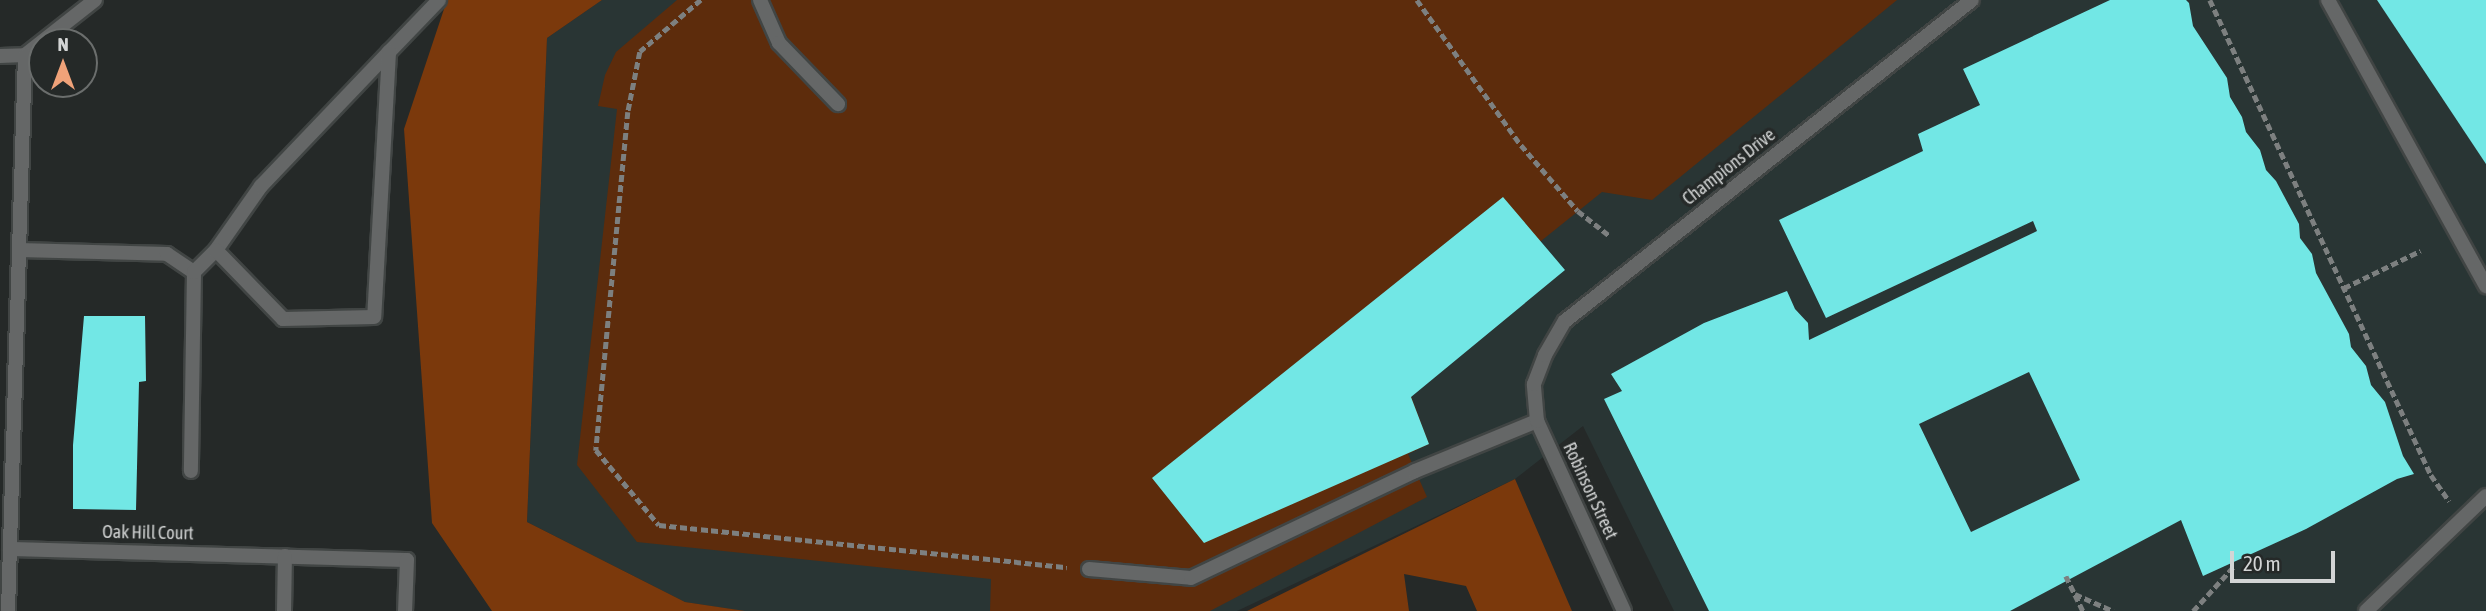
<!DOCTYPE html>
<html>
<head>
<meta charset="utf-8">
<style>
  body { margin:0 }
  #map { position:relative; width:2486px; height:611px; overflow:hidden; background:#252928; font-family:"Asap Condensed",sans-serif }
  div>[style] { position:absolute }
  .built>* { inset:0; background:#293534 }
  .green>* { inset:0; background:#5d2c0c }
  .forest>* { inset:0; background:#7b390c }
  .building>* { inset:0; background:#72e7e5 }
  .path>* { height:4.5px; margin-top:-2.25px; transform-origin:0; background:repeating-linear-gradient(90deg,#7d8080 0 7px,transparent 0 10.5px) }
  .roads { filter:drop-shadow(2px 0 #414544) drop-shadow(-2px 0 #414544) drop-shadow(0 2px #414544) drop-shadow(0 -2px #414544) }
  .service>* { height:14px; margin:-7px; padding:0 7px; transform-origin:7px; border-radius:7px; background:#656767 }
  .minor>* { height:14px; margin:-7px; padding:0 7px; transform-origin:7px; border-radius:7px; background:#656767 }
  .tertiary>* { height:14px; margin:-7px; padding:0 7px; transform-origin:7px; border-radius:7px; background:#656767 }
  span { translate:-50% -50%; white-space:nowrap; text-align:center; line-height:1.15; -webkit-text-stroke:7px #252928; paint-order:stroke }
  .street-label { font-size:18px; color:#d3d5d5 }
  .north { position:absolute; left:28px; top:28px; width:70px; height:70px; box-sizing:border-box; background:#252928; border:2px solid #6b6e6d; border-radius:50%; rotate:0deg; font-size:19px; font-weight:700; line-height:28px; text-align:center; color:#d3d5d5 }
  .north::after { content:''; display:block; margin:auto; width:24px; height:32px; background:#f0a279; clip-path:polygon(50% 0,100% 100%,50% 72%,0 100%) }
  .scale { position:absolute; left:2230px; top:551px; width:105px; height:32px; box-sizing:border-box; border:4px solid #d3d5d5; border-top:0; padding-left:9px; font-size:21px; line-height:24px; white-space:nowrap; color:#d3d5d5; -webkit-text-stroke:5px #252928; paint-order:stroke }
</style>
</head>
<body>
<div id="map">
  <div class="built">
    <div style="clip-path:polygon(602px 0,2486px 0,2486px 611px,1674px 611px,1583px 426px,1515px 479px,1237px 611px,743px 611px,685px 602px,527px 522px,547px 38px)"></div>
  </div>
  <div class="green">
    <div style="clip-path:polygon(677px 0,1897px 0,1652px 200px,1602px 192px,1541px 241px,1411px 396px,1429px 444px,1408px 454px,1427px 497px,1210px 611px,990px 611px,991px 579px,637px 542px,577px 465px,617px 109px,598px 106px,605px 75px,616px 52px)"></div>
  </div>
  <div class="forest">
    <div style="clip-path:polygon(447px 0,602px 0,547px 38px,527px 522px,685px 602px,745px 611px,492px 611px,432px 523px,404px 129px)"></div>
    <div style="clip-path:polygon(1515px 479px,1572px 611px,1477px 611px,1466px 586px,1404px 574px,1409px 611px,1247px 611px)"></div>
  </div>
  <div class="building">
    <div style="clip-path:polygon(evenodd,2110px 0,2186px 0,2189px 3px,2193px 26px,2227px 78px,2230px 97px,2242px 117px,2246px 132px,2260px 150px,2266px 170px,2276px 181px,2299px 224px,2300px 238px,2312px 254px,2316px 273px,2349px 334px,2351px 347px,2366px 366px,2371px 385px,2385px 402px,2403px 456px,2414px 474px,2397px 479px,2306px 529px,2203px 576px,2181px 520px,2010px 611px,1709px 611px,1604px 399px,1622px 391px,1611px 374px,1704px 323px,1787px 291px,1795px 309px,1808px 323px,1809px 340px,2037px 231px,2033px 221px,1826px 318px,1779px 220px,1923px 151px,1918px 134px,1980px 105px,1963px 69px,2110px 0,2029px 372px,2080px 480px,1971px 532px,1919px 424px,2029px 372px)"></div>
    <div style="clip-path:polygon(2377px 0,2486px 0,2486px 164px)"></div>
    <div style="clip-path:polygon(1503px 197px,1565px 270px,1411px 397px,1429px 444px,1204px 543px,1152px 478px)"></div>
    <div style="clip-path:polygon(84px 316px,145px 316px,146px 381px,139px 382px,136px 510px,73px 509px,73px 445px)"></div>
  </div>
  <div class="path">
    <div style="left:701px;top:0;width:80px;rotate:139.6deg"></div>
    <div style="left:640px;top:52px;width:61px;rotate:101.3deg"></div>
    <div style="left:628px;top:112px;width:340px;rotate:95.4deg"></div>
    <div style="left:596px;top:450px;width:98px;rotate:50deg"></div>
    <div style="left:659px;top:525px;width:410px;rotate:5.9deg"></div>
    <div style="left:1417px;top:0;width:178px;rotate:54.4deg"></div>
    <div style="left:1521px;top:145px;width:87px;rotate:49.2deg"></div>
    <div style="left:1578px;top:211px;width:41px;rotate:38deg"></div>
    <div style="left:2210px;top:0;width:524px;rotate:65.05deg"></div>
    <div style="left:2431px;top:475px;width:32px;rotate:55deg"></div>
    <div style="left:2344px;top:288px;width:85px;rotate:-26deg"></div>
    <div style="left:2066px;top:576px;width:39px;rotate:64deg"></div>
    <div style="left:2075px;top:594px;width:42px;rotate:24.1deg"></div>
    <div style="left:2193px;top:611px;width:62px;rotate:-47.6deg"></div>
  </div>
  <div class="roads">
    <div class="service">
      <div style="left:760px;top:0;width:47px;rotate:66.2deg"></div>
      <div style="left:779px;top:43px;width:85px;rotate:46deg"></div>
      <div style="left:2328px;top:0;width:327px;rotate:61.1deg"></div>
      <div style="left:389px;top:52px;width:72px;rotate:-46.1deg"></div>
      <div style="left:19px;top:250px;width:148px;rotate:1.5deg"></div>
      <div style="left:167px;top:254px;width:32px;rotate:34deg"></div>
      <div style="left:194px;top:272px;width:199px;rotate:90.9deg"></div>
      <div style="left:194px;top:272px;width:31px;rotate:-45deg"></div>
      <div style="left:216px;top:250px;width:78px;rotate:-54.9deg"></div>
      <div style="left:261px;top:186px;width:185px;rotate:-46.3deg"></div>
      <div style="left:389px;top:52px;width:265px;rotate:93.2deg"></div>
      <div style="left:374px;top:317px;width:91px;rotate:178.7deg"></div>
      <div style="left:283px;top:319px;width:96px;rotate:-134.2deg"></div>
      <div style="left:10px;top:549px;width:397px;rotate:1.6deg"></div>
      <div style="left:407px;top:560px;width:51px;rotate:92.2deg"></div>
      <div style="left:1089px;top:569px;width:102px;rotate:5deg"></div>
      <div style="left:1191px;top:578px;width:248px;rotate:-25.5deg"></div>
      <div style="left:1415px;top:471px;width:132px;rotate:-22.3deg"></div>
      <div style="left:284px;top:611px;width:55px;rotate:-89deg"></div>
    </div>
    <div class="minor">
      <div style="left:0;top:56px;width:25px;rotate:-2deg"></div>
      <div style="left:25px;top:55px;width:89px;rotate:-38.2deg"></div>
      <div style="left:8px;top:611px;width:556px;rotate:-88.25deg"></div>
    </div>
    <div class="tertiary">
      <div style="left:1624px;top:611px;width:209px;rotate:-114.6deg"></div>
      <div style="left:1537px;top:421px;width:37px;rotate:-95deg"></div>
      <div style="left:1534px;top:384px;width:31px;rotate:-69deg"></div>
      <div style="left:1545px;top:355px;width:39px;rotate:-60deg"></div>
      <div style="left:1565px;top:321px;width:518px;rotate:-38.26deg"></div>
      <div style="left:2366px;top:611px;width:166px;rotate:-43.8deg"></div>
    </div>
  </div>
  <div class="street-label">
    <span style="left:1729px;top:167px;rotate:-38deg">Champions Drive</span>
    <span style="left:1590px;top:491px;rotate:65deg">Robinson Street</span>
    <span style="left:148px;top:533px;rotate:1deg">Oak Hill Court</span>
  </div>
  <div class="north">N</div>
  <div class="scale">20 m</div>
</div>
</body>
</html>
